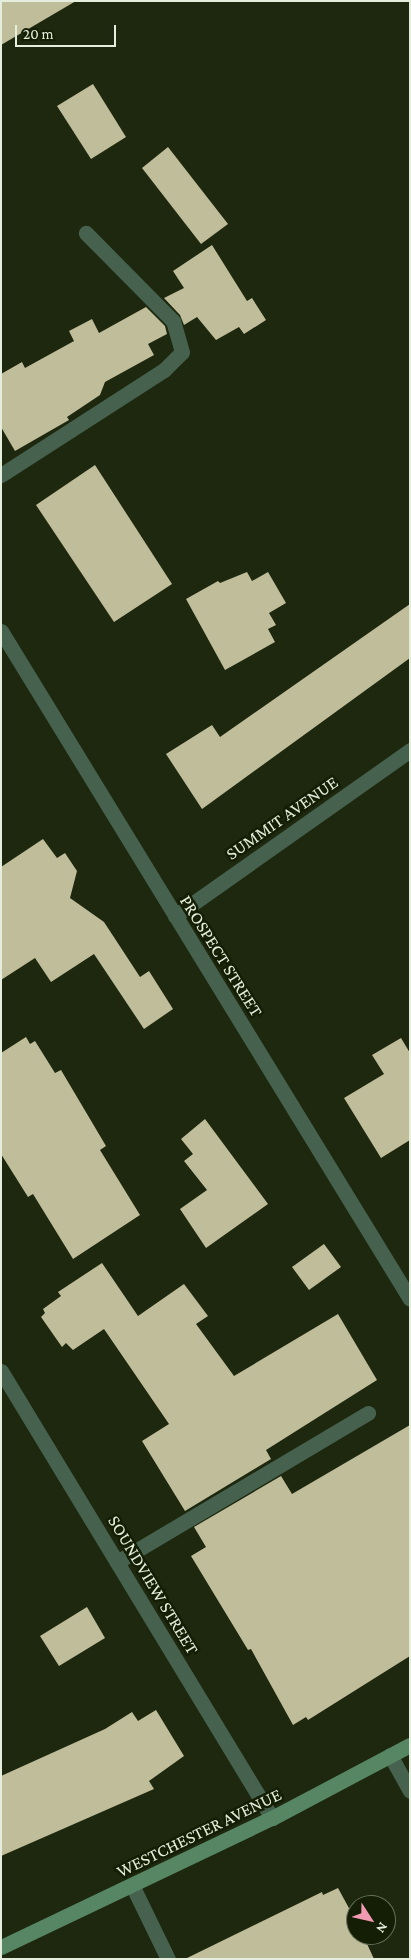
<!DOCTYPE html>
<html>
<head>
<meta charset="utf-8">
<style>
  body { margin:0 }
  #map { position:relative; width:411px; height:1960px; overflow:hidden; background:#1d280e; font-family:"Crimson Pro",serif }
  div>[style] { position:absolute }
  .building>* { inset:0; background:#c0bd9b }
  .lane>* { height:15px; margin:-7.5px; padding:0 7.5px; transform-origin:7.5px; border-radius:7.5px; background:#46624e }
  .street>* { height:15px; margin:-7.5px; padding:0 7.5px; transform-origin:7.5px; border-radius:7.5px; background:#46624e }
  .secondary>* { height:15px; margin:-7.5px; padding:0 7.5px; transform-origin:7.5px; border-radius:7.5px; background:#578665 }
  span { translate:-50% -50%; white-space:nowrap; text-align:center; line-height:1.15; -webkit-text-stroke:5px #141e05; paint-order:stroke }
  .street-label { font-size:18px; color:#e5eddc }
  .frame { position:absolute; inset:0; border:2px solid #e5eddc; pointer-events:none }
  .north { position:absolute; left:346px; top:1895px; width:50px; height:50px; box-sizing:border-box; background:#141e05; border:1px solid #68715b; border-radius:50%; rotate:125deg; font-size:14px; font-weight:700; line-height:20px; text-align:center; color:#e5eddc }
  .north::after { content:''; display:block; margin:auto; width:18px; height:22px; background:#f19ab1; clip-path:polygon(50% 0,100% 100%,50% 72%,0 100%) }
  .scale { position:absolute; left:15px; top:25px; width:101px; height:22px; box-sizing:border-box; border:2px solid #e5eddc; border-top:0; padding-left:6px; font-size:15px; line-height:18px; white-space:nowrap; color:#e5eddc; -webkit-text-stroke:4px #141e05; paint-order:stroke }
</style>
</head>
<body>
<div id="map">
  <div class="building">
    <div style="clip-path:polygon(1px 1px,76px 1px,1px 45px)"></div>
    <div style="clip-path:polygon(93px 84px,126px 137px,91px 159px,57px 106px)"></div>
    <div style="clip-path:polygon(168px 147px,228px 224px,201px 244px,142px 168px)"></div>
    <div style="clip-path:polygon(212px 245px,247px 301px,252px 298px,266px 320px,244px 334px,239px 327px,216px 340px,197px 317px,184px 325px,180px 315px,164px 298px,184px 288px,173px 271px)"></div>
    <div style="clip-path:polygon(146px 307px,165px 326px,167px 334px,148px 344px,154px 355px,105px 382px,100px 395px,67px 417px,69px 420px,15px 451px,1px 427px,1px 374px,22px 362px,25px 368px,74px 341px,69px 331px,92px 319px,99px 333px)"></div>
    <div style="clip-path:polygon(95px 465px,172px 584px,114px 622px,36px 505px)"></div>
    <div style="clip-path:polygon(247px 572px,252px 581px,268px 572px,286px 603px,269px 613px,276px 625px,268px 629px,275px 642px,225px 670px,186px 599px,218px 581px,220px 583px)"></div>
    <div style="clip-path:polygon(410px 604px,410px 658px,202px 809px,166px 754px,212px 725px,220px 737px)"></div>
    <div style="clip-path:polygon(43px 839px,57px 858px,65px 853px,77px 871px,70px 898px,104px 922px,140px 977px,149px 971px,173px 1009px,144px 1029px,94px 954px,51px 982px,35px 958px,1px 980px,1px 867px)"></div>
    <div style="clip-path:polygon(26px 1037px,30px 1044px,35px 1041px,55px 1073px,61px 1070px,106px 1146px,100px 1150px,140px 1215px,73px 1259px,33px 1194px,28px 1197px,1px 1154px,1px 1053px)"></div>
    <div style="clip-path:polygon(401px 1038px,410px 1053px,410px 1140px,381px 1158px,344px 1098px,384px 1074px,372px 1055px)"></div>
    <div style="clip-path:polygon(205px 1119px,268px 1204px,206px 1248px,180px 1209px,207px 1190px,184px 1161px,193px 1154px,181px 1139px)"></div>
    <div style="clip-path:polygon(324px 1244px,341px 1267px,309px 1290px,292px 1267px)"></div>
    <div style="clip-path:polygon(102px 1263px,138px 1316px,184px 1284px,208px 1316px,196px 1324px,234px 1376px,338px 1314px,377px 1380px,266px 1450px,271px 1459px,185px 1511px,142px 1441px,169px 1424px,104px 1329px,73px 1350px,66px 1343px,62px 1347px,41px 1317px,45px 1313px,43px 1309px,61px 1296px,58px 1292px)"></div>
    <div style="clip-path:polygon(410px 1425px,410px 1656px,308px 1720px,306px 1717px,293px 1725px,251px 1649px,248px 1650px,191px 1556px,206px 1547px,194px 1527px,281px 1476px,292px 1494px)"></div>
    <div style="clip-path:polygon(87px 1607px,105px 1638px,59px 1666px,40px 1636px)"></div>
    <div style="clip-path:polygon(156px 1710px,184px 1756px,149px 1781px,154px 1789px,1px 1856px,1px 1776px,105px 1729px,132px 1712px,138px 1721px)"></div>
    <div style="clip-path:polygon(338px 1888px,356px 1921px,356px 1935px,363px 1935px,374px 1959px,185px 1959px,322px 1892px,323px 1895px)"></div>
  </div>
  <div class="lane">
    <div style="left:1px;top:475px;width:194px;rotate:-32.8deg"></div>
    <div style="left:164px;top:370px;width:25px;rotate:-45deg"></div>
    <div style="left:182px;top:352px;width:32px;rotate:-106deg"></div>
    <div style="left:173px;top:321px;width:124px;rotate:-134.7deg"></div>
    <div style="left:117px;top:1562px;width:292px;rotate:-30.7deg"></div>
    <div style="left:390px;top:1755px;width:41px;rotate:60.9deg"></div>
  </div>
  <div class="street">
    <div style="left:1px;top:631px;width:783px;rotate:58.52deg"></div>
    <div style="left:175px;top:916px;width:288px;rotate:-35.2deg"></div>
    <div style="left:1px;top:1371px;width:523px;rotate:58.77deg"></div>
    <div style="left:133px;top:1887px;width:80px;rotate:64.1deg"></div>
  </div>
  <div class="secondary">
    <div style="left:1px;top:1947px;width:300px;rotate:-25.5deg"></div>
    <div style="left:272px;top:1818px;width:156px;rotate:-27.9deg"></div>
  </div>
  <div class="street-label">
    <span style="left:282px;top:818px;rotate:-35deg">SUMMIT AVENUE</span>
    <span style="left:221px;top:956px;rotate:58deg">PROSPECT STREET</span>
    <span style="left:153px;top:1585px;rotate:59deg">SOUNDVIEW STREET</span>
    <span style="left:199px;top:1833px;rotate:-26deg">WESTCHESTER AVENUE</span>
  </div>
  <div class="frame"></div>
  <div class="north">N</div>
  <div class="scale">20 m</div>
</div>
</body>
</html>
